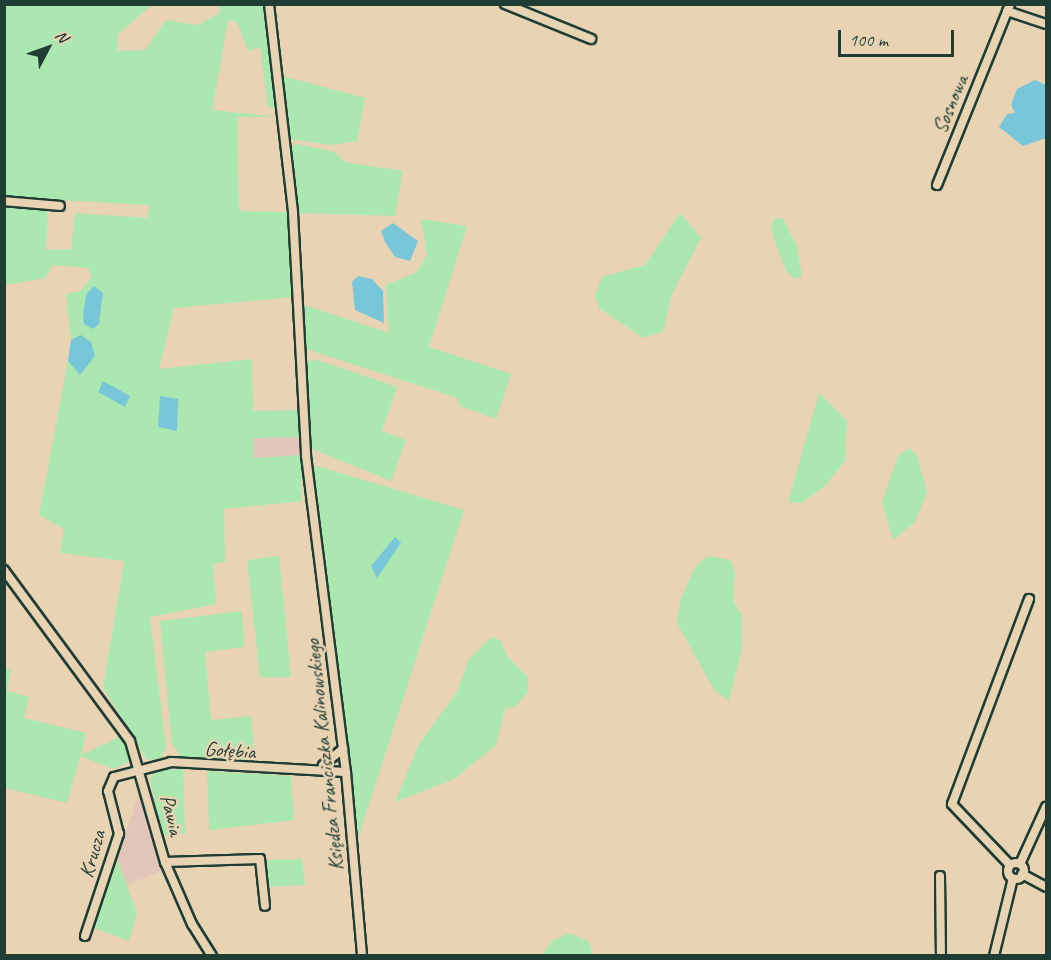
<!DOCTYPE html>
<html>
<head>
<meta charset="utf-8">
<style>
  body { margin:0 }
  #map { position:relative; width:1051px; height:960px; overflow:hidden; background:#e8d3b2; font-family:Caveat,sans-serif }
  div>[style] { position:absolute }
  .built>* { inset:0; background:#e2c6ba }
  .green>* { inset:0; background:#abe8af }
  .water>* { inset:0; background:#7ac6d9 }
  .roads { filter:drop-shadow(2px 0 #1f3d34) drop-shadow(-2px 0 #1f3d34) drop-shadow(0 2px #1f3d34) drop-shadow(0 -2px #1f3d34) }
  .street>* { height:8px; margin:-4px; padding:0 4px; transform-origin:4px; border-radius:4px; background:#e8d3b2 }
  .street>.ring { margin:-4px; padding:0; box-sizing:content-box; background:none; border:8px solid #e8d3b2; border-radius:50% }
  span { translate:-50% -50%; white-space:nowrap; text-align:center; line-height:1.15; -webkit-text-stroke:5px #e8d3b2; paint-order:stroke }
  .street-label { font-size:21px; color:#1f3d34 }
  .frame { position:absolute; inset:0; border:6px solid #1f3d34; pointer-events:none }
  .north { position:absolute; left:18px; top:18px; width:60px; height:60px; -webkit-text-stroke:4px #e8d3b2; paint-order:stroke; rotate:49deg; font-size:16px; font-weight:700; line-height:24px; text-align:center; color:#1f3d34 }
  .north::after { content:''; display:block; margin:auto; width:21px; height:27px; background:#1f3d34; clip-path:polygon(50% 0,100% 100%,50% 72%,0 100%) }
  .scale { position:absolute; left:838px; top:30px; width:116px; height:27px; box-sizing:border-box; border:3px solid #1f3d34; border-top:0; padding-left:8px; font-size:18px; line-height:21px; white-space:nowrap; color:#1f3d34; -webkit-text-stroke:4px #e8d3b2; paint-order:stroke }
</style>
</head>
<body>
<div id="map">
  <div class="built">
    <div style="clip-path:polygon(301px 437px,301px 455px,254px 458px,253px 438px)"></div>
    <div style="clip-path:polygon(142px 785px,163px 870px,127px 885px,117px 858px)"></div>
  </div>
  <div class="green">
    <div style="clip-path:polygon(5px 5px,152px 5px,118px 34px,117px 51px,145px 50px,166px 20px,198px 25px,220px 13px,220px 5px,264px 5px,276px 108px,268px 107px,260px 47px,248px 51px,237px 22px,228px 20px,212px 110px,277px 117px,237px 117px,239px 211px,288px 212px,293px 297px,174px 308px,159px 369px,252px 359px,253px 411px,300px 410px,301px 437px,253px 438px,254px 458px,301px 455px,302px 501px,224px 509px,225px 562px,213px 564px,216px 604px,150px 617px,166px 747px,161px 758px,147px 760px,103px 687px,124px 561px,60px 553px,64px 529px,39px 515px,68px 361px,76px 368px,81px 335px,71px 340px,66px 294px,81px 291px,92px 276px,88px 268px,53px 265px,45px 278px,5px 285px,5px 207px,48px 210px,46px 250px,71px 249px,75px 213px,148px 218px,149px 205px,5px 197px)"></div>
    <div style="clip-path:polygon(283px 76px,365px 98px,357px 141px,330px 145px,289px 139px)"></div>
    <div style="clip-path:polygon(297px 144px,335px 152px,344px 162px,403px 171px,395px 216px,298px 213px,290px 147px)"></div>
    <div style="clip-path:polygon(680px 213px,701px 238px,672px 294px,663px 332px,643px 338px,599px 308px,595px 296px,602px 277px,645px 265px)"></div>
    <div style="clip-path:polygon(774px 218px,783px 219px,797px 247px,802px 276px,794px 279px,786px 271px,771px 230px)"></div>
    <div style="clip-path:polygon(421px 219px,467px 226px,429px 347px,511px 374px,496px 419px,460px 406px,457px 398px,306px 349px,304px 305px,389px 333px,386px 285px,417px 272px,427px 255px)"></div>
    <div style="clip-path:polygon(317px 360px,397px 387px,382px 431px,406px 440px,391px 481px,310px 448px,306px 361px)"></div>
    <div style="clip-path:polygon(819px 393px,847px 421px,845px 461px,824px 487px,801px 503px,788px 502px)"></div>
    <div style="clip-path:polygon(909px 448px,917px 455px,927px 493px,914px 523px,893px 540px,882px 502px,898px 456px)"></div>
    <div style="clip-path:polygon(317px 466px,464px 510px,357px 841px,311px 471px)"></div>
    <div style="clip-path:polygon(279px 556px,291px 677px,260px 677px,247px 560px)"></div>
    <div style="clip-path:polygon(708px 556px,730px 560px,735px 572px,733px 601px,741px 614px,742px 648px,729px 701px,714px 690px,677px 623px,680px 601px,695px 567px)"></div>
    <div style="clip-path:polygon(242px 611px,244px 647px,205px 652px,211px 720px,251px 716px,255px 758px,249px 764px,181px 757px,172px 744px,160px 621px)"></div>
    <div style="clip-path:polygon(491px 637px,501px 641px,507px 656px,528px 677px,528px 692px,516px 706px,505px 709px,496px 745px,454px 779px,395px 802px,419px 744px,457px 692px,469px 659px)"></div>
    <div style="clip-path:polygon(5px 668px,11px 670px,7px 691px,29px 697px,24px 718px,86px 733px,81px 755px,122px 736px,132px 756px,128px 762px,113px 769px,80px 756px,67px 803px,5px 788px)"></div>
    <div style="clip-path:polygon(183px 769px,185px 833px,162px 836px,150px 779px,154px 770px)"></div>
    <div style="clip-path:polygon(207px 771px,291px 776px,294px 820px,209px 830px)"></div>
    <div style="clip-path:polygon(117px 858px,137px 913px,129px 941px,94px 928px)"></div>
    <div style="clip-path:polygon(302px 859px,305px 885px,266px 887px,265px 860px)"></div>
    <div style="clip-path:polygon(569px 933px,590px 942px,592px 955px,542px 955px,552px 941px)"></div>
  </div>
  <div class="water">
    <div style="clip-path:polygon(1035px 80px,1046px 85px,1046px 138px,1023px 146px,999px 127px,1007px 114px,1015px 113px,1011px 105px,1017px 89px)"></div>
    <div style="clip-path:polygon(393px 223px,418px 241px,410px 261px,395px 257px,385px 242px,381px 231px)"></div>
    <div style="clip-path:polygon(358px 276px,372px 279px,383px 291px,384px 323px,355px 310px,352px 282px)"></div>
    <div style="clip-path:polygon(94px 286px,103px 293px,99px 324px,93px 329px,84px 324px,83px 315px,86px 295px)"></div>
    <div style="clip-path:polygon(81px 335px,91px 342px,95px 356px,80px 375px,68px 361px,71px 340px)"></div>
    <div style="clip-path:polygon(103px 381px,130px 396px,125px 407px,98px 392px)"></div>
    <div style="clip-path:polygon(160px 396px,178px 399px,177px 431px,158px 427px)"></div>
    <div style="clip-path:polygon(395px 537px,401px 543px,377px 578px,371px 566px)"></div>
  </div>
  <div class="roads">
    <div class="street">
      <div style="left:269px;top:4px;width:210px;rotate:83.4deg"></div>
      <div style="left:293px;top:213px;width:243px;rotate:86.9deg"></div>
      <div style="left:306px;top:456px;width:319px;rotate:82.8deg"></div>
      <div style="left:346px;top:772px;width:185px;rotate:85deg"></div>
      <div style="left:505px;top:4px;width:93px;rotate:22.1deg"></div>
      <div style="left:1007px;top:11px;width:41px;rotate:18.4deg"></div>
      <div style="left:937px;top:185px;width:195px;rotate:-68deg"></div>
      <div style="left:4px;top:201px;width:56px;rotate:5.1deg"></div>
      <div style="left:4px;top:570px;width:212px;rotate:53.6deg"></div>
      <div style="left:130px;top:741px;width:126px;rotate:73.9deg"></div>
      <div style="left:165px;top:862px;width:68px;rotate:66.5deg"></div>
      <div style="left:192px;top:924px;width:38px;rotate:58deg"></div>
      <div style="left:323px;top:765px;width:26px;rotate:-39deg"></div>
      <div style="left:165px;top:862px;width:95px;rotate:-1.8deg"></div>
      <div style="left:260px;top:859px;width:47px;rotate:83.9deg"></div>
      <div class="ring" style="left:1008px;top:863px;width:8px;height:8px"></div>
      <div style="left:1020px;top:864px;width:63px;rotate:-65.5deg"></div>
      <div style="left:1010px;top:865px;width:84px;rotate:-133.6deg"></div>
      <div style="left:952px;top:804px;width:219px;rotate:-69.4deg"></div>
      <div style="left:1022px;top:874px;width:27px;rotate:28deg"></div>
      <div style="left:940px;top:876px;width:80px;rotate:89.3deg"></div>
      <div style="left:85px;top:936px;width:108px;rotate:-71.6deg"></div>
      <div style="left:119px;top:834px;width:44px;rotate:-104.3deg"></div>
      <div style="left:108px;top:791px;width:15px;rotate:-67deg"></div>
      <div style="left:114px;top:777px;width:59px;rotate:-14.7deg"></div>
      <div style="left:171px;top:762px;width:175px;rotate:3.3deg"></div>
      <div style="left:994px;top:956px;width:80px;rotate:-76.3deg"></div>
    </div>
  </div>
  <div class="street-label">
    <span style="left:950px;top:104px;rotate:-68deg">Sosnowa</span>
    <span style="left:230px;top:750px;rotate:4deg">Gołębia</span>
    <span style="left:324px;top:755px;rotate:-96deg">Księdza Franciszka Kalinowskiego</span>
    <span style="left:172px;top:815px;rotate:77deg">Pawia</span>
    <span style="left:92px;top:854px;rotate:-74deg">Krucza</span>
  </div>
  <div class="frame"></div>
  <div class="north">N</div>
  <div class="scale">100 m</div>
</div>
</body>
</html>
